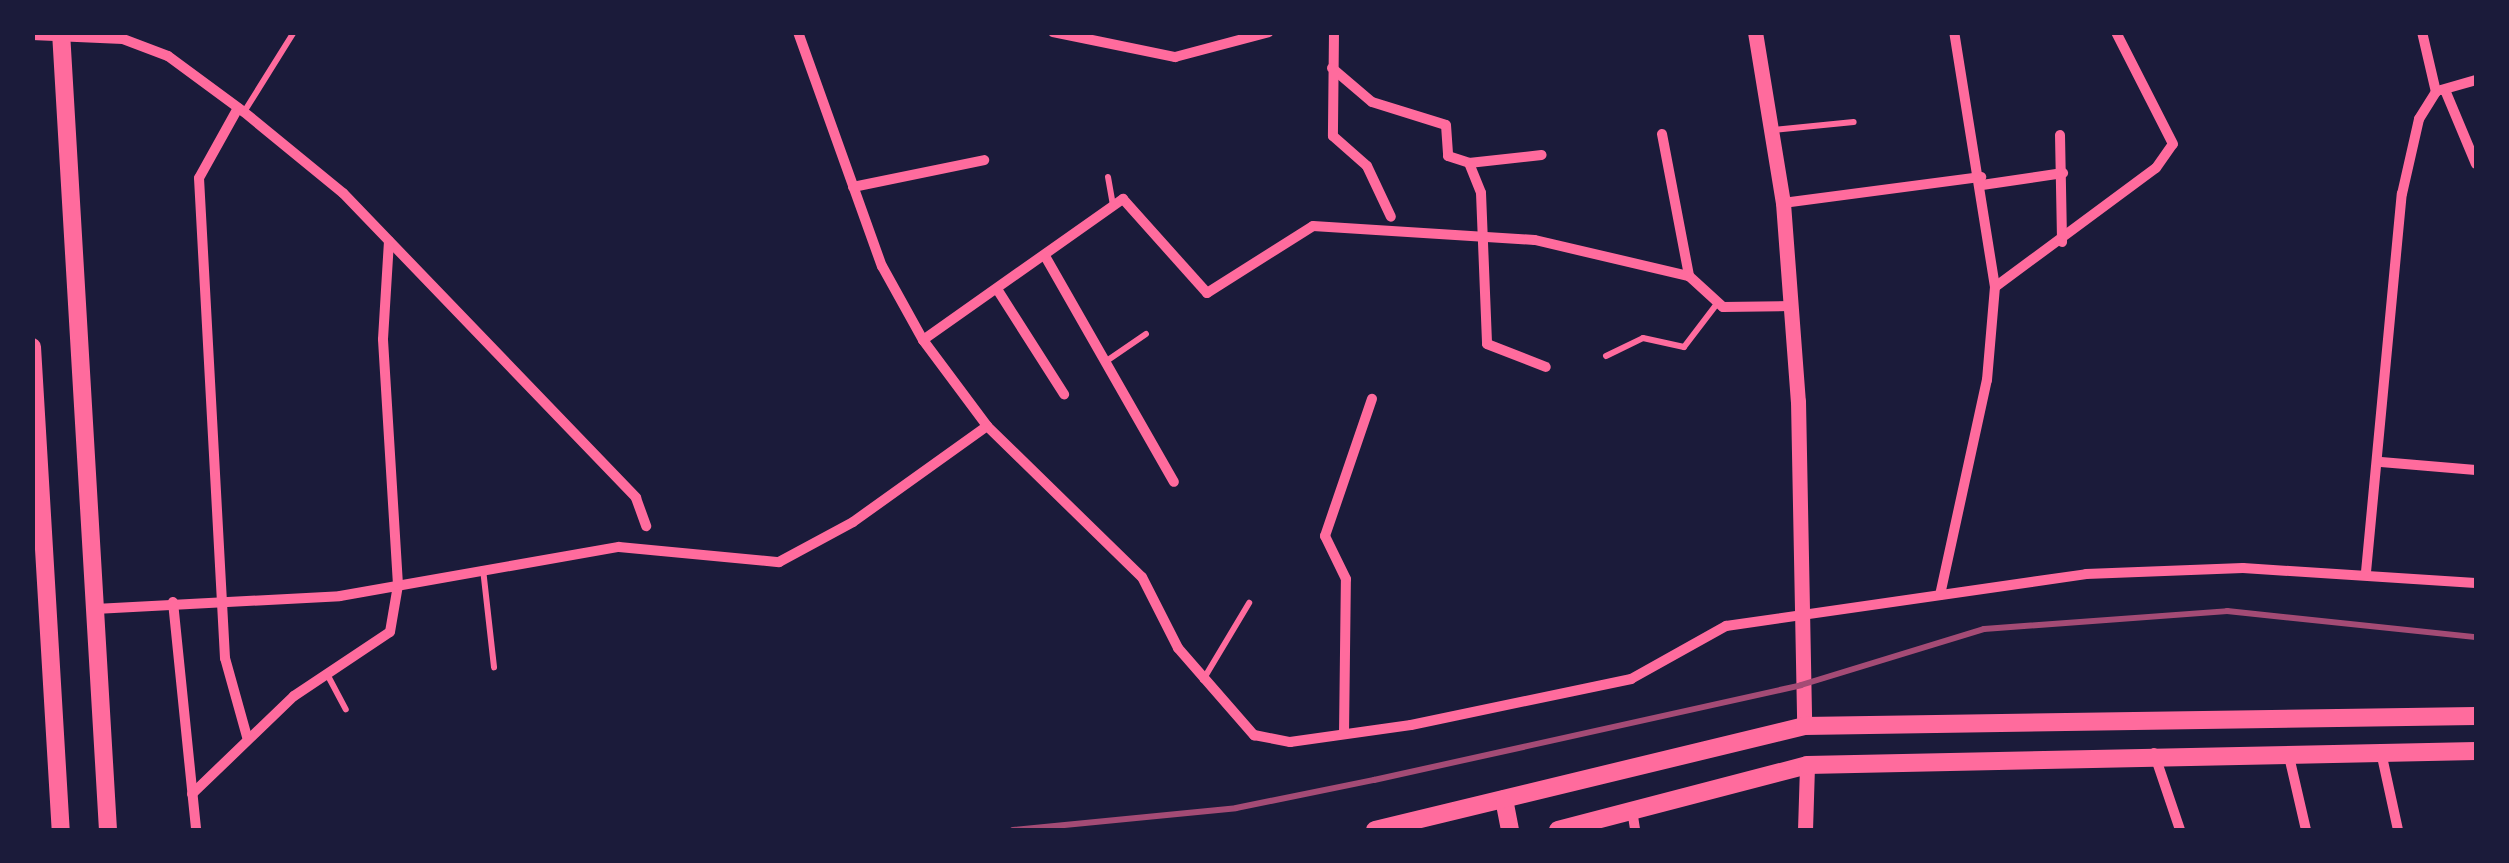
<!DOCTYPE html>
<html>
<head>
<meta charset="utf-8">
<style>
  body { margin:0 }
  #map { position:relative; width:2509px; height:863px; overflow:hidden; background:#1b1b3a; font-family:Helvetica,sans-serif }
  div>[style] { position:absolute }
  .service>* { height:6px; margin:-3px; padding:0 3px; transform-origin:3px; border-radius:3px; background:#ff6b9d }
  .minor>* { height:10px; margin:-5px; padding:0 5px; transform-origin:5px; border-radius:5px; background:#ff6b9d }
  .tertiary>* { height:15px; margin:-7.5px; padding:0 7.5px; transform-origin:7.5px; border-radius:7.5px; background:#ff6b9d }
  .secondary>* { height:18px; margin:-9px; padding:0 9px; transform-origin:9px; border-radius:9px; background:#ff6b9d }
  .primary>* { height:18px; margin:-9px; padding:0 9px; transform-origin:9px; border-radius:9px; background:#ff6b9d }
  .rail>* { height:6px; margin:-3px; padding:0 3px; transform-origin:3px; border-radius:3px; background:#a44b75 }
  span { translate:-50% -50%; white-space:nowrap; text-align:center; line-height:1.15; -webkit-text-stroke:10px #1b1b3a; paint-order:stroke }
  .frame { position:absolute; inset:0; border:35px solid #1b1b3a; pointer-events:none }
</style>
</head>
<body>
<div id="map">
  <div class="service">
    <i style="left:244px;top:112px;width:94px;rotate:-58deg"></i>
    <i style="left:1772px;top:130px;width:82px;rotate:-5.6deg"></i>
    <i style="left:1108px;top:177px;width:28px;rotate:80deg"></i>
    <i style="left:1606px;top:356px;width:41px;rotate:-25.9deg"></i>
    <i style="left:1643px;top:338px;width:42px;rotate:12.4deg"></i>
    <i style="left:1684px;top:347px;width:53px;rotate:-52.7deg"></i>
    <i style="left:1108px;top:360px;width:46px;rotate:-34.4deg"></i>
    <i style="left:483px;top:569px;width:99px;rotate:83.6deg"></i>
    <i style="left:327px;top:674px;width:40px;rotate:62deg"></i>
    <i style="left:1203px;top:680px;width:90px;rotate:-59.1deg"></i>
  </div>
  <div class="minor">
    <i style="left:798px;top:32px;width:249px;rotate:70.3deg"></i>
    <i style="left:882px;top:266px;width:85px;rotate:61deg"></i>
    <i style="left:923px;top:340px;width:107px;rotate:53.3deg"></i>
    <i style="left:987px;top:426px;width:216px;rotate:44.3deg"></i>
    <i style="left:1142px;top:577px;width:80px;rotate:63.1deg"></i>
    <i style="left:1178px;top:648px;width:116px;rotate:48.9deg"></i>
    <i style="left:1254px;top:735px;width:37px;rotate:11deg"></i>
    <i style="left:1290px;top:742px;width:122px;rotate:-8deg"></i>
    <i style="left:1411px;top:725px;width:225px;rotate:-11.8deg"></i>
    <i style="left:1631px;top:679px;width:109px;rotate:-29.2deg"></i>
    <i style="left:1726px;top:626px;width:364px;rotate:-8.2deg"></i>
    <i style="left:2086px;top:574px;width:157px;rotate:-2.2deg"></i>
    <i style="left:2243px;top:568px;width:233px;rotate:3.7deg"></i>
    <i style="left:1053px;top:32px;width:125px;rotate:11.6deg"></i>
    <i style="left:1175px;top:57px;width:97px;rotate:-14.9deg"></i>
    <i style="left:1334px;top:32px;width:104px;rotate:90.6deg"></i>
    <i style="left:1333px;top:136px;width:45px;rotate:41.4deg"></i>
    <i style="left:1367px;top:166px;width:56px;rotate:64.8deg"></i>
    <i style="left:32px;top:35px;width:91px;rotate:2.5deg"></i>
    <i style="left:123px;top:39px;width:48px;rotate:20.7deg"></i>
    <i style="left:168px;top:56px;width:94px;rotate:36.4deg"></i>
    <i style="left:244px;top:112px;width:128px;rotate:39.3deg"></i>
    <i style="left:343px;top:193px;width:423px;rotate:46.1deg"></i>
    <i style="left:636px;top:498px;width:30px;rotate:70deg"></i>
    <i style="left:1332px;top:68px;width:52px;rotate:40.4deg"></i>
    <i style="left:1372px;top:102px;width:77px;rotate:17.3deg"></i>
    <i style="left:1446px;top:125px;width:31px;rotate:86deg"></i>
    <i style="left:1448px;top:156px;width:22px;rotate:18deg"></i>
    <i style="left:1469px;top:163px;width:32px;rotate:68deg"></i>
    <i style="left:1481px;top:193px;width:151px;rotate:87.7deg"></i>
    <i style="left:1487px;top:344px;width:63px;rotate:21.3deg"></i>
    <i style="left:2441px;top:90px;width:36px;rotate:-16deg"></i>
    <i style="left:2445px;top:90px;width:80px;rotate:67.3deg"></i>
    <i style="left:238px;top:108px;width:80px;rotate:119.1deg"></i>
    <i style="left:199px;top:178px;width:481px;rotate:86.9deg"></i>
    <i style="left:225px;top:658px;width:82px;rotate:74.4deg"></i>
    <i style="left:1662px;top:134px;width:145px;rotate:79.2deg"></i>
    <i style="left:1689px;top:276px;width:46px;rotate:42.4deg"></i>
    <i style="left:1723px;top:307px;width:68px;rotate:-0.8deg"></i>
    <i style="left:2060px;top:135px;width:107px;rotate:88.9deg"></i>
    <i style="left:1469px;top:163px;width:73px;rotate:-6.3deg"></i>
    <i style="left:1982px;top:185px;width:82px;rotate:-8.4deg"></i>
    <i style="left:853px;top:187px;width:134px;rotate:-11.6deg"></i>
    <i style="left:1783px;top:203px;width:200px;rotate:-7.5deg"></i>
    <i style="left:1045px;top:256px;width:260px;rotate:60.3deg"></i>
    <i style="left:1995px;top:287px;width:200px;rotate:-36.5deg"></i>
    <i style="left:2156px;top:168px;width:29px;rotate:-55deg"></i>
    <i style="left:2173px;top:144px;width:126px;rotate:-117deg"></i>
    <i style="left:997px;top:289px;width:125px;rotate:57.5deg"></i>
    <i style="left:923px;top:340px;width:245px;rotate:-35.2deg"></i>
    <i style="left:1123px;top:199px;width:126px;rotate:48.2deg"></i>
    <i style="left:1207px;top:293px;width:125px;rotate:-32.3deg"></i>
    <i style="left:1313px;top:226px;width:222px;rotate:3.6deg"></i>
    <i style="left:1535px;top:240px;width:158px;rotate:13.2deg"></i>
    <i style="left:2381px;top:462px;width:95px;rotate:4.8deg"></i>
    <i style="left:2366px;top:572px;width:380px;rotate:-84.6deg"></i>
    <i style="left:2402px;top:194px;width:77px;rotate:-77.2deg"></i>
    <i style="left:2419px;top:119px;width:32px;rotate:-58deg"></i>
    <i style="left:2436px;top:92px;width:62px;rotate:-103.1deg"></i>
    <i style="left:1940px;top:595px;width:220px;rotate:-77.7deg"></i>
    <i style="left:1987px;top:380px;width:93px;rotate:-85.1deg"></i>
    <i style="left:1995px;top:287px;width:258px;rotate:-99.1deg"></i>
    <i style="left:173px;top:602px;width:229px;rotate:84.2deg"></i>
    <i style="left:95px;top:609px;width:245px;rotate:-3deg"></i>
    <i style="left:340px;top:596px;width:283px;rotate:-10deg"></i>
    <i style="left:619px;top:547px;width:161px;rotate:5.4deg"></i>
    <i style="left:779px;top:562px;width:84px;rotate:-28.4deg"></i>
    <i style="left:853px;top:522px;width:165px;rotate:-35.6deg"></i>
    <i style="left:1344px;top:734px;width:155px;rotate:-89.3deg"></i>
    <i style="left:1346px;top:579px;width:48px;rotate:-116deg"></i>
    <i style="left:1325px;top:536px;width:145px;rotate:-71.1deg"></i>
    <i style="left:2288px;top:752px;width:80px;rotate:77deg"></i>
    <i style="left:2381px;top:752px;width:80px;rotate:77.7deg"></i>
    <i style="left:2154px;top:753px;width:81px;rotate:71.3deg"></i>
    <i style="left:192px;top:794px;width:141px;rotate:-43.9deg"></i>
    <i style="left:294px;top:696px;width:115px;rotate:-33.7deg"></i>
    <i style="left:390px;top:632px;width:48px;rotate:-80.3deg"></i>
    <i style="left:398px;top:585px;width:246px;rotate:-93.5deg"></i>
    <i style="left:383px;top:339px;width:98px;rotate:-86.5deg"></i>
    <i style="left:1632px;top:810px;width:20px;rotate:81deg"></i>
  </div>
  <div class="tertiary">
    <i style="left:1755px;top:32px;width:173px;rotate:80.7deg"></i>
    <i style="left:1783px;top:203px;width:199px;rotate:85.7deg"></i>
    <i style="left:1798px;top:401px;width:325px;rotate:88.9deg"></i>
    <i style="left:1805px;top:830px;width:65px;rotate:-88.2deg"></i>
  </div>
  <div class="secondary">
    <i style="left:61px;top:32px;width:799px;rotate:86.63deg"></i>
    <i style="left:32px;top:347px;width:484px;rotate:86.6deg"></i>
  </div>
  <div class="primary">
    <i style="left:1504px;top:799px;width:32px;rotate:79deg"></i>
    <i style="left:1375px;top:830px;width:441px;rotate:-13.6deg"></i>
    <i style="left:1804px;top:726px;width:672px;rotate:-0.85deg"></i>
    <i style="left:1558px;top:830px;width:257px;rotate:-14.6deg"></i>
    <i style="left:1807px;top:765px;width:669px;rotate:-1.2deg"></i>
  </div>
  <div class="rail">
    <i style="left:1013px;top:830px;width:224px;rotate:-5.6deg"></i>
    <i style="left:1236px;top:808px;width:141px;rotate:-11.5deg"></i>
    <i style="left:1374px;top:780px;width:437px;rotate:-12.5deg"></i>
    <i style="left:1801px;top:685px;width:191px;rotate:-17deg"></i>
    <i style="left:1984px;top:629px;width:244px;rotate:-4.2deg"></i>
    <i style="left:2227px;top:611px;width:250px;rotate:6deg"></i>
  </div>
  <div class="frame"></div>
</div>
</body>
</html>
